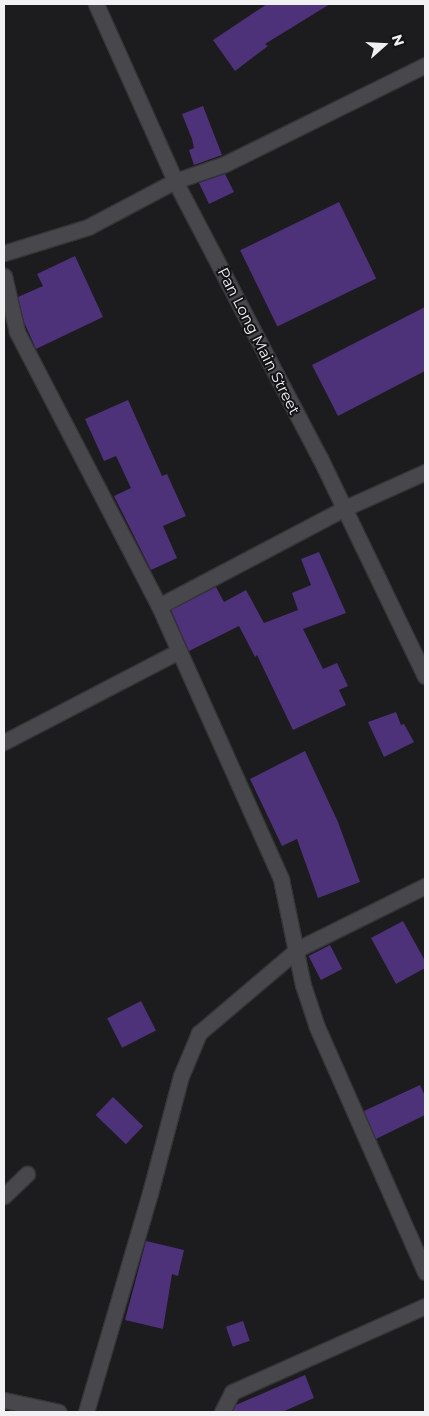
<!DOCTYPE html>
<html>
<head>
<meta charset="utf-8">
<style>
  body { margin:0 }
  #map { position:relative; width:429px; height:1416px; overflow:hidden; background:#1c1b1e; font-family:Montserrat,sans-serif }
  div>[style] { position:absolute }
  .building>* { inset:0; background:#4d3179; transform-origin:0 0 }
  .roads { filter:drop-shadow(1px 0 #353537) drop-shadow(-1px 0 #353537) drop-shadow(0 1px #353537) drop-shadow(0 -1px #353537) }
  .minor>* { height:15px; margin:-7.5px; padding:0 7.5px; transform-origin:7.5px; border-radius:7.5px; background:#48474b }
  span { translate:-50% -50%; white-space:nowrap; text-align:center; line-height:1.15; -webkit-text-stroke:4px #131215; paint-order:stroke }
  .street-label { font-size:15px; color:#f1f0f2 }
  .frame { position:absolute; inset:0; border:5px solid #f1f0f2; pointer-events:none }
  .north { position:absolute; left:359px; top:20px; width:50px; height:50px; -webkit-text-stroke:4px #131215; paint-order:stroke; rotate:71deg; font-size:14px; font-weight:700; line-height:20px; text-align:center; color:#f1f0f2 }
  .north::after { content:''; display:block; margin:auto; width:18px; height:22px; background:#f1f0f2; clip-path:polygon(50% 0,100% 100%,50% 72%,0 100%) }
</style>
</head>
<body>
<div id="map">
  <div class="building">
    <i style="clip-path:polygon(267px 4px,330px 4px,265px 44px,268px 46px,235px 71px,213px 40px)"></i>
    <i style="clip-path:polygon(203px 106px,222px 155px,194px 165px,189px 150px,194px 148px,192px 139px,182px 114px)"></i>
    <i style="clip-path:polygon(225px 174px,234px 192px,209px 204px,199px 183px)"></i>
    <i style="left:339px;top:202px;width:85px;height:110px;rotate:64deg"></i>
    <i style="clip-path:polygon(75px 256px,103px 317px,36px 349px,24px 322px,18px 297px,43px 286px,37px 274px)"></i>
    <i style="clip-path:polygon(425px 307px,425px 371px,338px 416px,312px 365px)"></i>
    <i style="clip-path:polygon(128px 400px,162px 476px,167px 474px,186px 516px,163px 526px,177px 558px,151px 570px,114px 496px,131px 488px,116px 456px,104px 461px,85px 419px)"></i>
    <i style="clip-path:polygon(319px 552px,346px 613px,303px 629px,323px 669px,337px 663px,348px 686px,339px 690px,346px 705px,293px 730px,257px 655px,255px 657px,239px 626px,189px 651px,171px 610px,216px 587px,224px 602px,246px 590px,264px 623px,298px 610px,292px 593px,311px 585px,301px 559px)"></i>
    <i style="clip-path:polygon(396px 712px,401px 725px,404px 724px,414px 742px,384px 757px,368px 722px)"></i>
    <i style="clip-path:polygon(305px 751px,338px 822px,360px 882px,318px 898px,297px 839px,282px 846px,250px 779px)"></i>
    <i style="clip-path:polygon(403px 921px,425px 961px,425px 968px,396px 984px,371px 938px)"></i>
    <i style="left:330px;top:945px;width:27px;height:24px;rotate:63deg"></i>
    <i style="left:141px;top:1001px;width:33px;height:38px;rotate:63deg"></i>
    <i style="clip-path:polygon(420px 1085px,425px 1096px,425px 1115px,376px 1139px,364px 1111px)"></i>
    <i style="left:113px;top:1097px;width:42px;height:25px;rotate:44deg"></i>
    <i style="clip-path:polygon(146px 1241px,184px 1250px,178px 1276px,172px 1274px,163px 1329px,125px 1320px)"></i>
    <i style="left:243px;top:1321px;width:21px;height:18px;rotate:71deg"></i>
    <i style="clip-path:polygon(305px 1375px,314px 1398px,282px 1412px,232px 1412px,236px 1405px)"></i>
  </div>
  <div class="roads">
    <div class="minor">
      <i style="left:96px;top:4px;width:194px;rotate:65.9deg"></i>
      <i style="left:175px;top:181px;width:313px;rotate:62.4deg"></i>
      <i style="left:320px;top:458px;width:242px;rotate:64.3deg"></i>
      <i style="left:4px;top:253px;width:88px;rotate:-17.2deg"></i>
      <i style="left:88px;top:227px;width:98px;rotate:-27.9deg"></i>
      <i style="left:175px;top:181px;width:53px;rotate:-18.8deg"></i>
      <i style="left:225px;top:164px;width:223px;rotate:-26.3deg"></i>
      <i style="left:4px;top:276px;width:57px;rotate:76.9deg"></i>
      <i style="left:17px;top:332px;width:309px;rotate:62.6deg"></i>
      <i style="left:159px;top:606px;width:299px;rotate:65.9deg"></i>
      <i style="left:281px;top:879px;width:108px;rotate:78.3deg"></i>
      <i style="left:303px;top:985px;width:44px;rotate:71.6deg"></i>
      <i style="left:317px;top:1027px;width:268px;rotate:66.2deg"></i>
      <i style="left:159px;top:606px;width:210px;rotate:-27.8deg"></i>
      <i style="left:345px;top:508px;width:88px;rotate:-24.2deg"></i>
      <i style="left:4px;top:742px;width:197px;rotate:-27.5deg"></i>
      <i style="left:4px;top:1196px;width:32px;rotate:-44deg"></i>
      <i style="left:4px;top:1400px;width:56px;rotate:12.3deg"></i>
      <i style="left:86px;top:1412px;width:228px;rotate:-73.7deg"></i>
      <i style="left:150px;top:1193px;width:121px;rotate:-75.2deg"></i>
      <i style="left:181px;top:1076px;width:47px;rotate:-67.3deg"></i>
      <i style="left:199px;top:1033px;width:130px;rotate:-40.3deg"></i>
      <i style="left:298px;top:949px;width:142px;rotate:-26.4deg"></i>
      <i style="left:222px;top:1412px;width:22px;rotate:-63deg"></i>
      <i style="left:232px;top:1392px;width:211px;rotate:-24deg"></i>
    </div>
  </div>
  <div class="street-label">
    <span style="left:259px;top:341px;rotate:63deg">Pan Long Main Street</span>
  </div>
  <div class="frame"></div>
  <div class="north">N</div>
</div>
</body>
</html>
